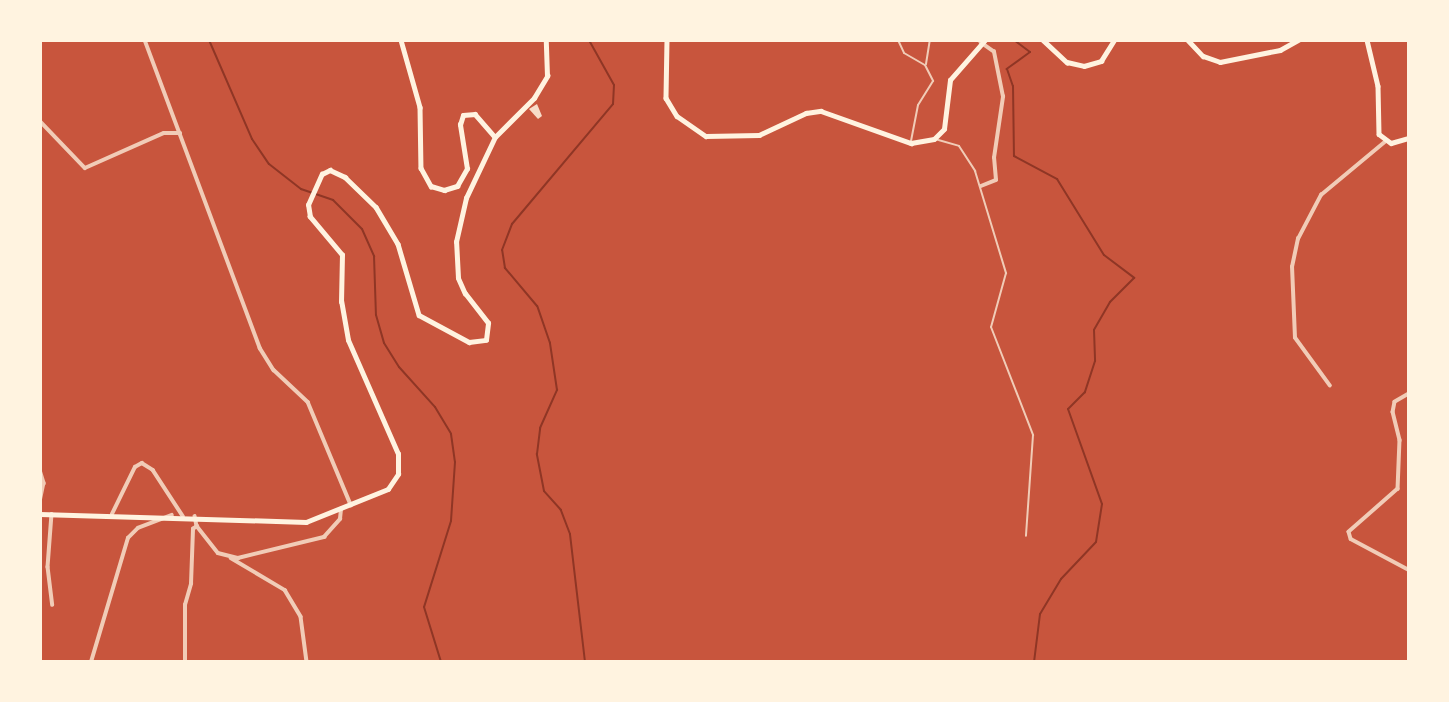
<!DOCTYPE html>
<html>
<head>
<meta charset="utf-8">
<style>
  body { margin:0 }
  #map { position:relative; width:1449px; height:702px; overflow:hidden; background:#c8553d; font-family:"Playfair Display",serif }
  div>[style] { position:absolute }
  .stream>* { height:2px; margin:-1px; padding:0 1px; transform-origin:1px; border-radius:1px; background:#8f3625 }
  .building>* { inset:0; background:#f7dbc8 }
  .service>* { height:2px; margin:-1px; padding:0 1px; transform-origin:1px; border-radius:1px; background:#f1ccb7 }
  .minor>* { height:3.5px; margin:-1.75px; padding:0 1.75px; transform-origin:1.75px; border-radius:1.75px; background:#f1ccb7 }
  .secondary>* { height:4.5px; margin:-2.25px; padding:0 2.25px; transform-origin:2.25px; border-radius:2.25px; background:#fff3e0 }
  span { translate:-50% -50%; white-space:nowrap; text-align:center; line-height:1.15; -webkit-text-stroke:7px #fff3e0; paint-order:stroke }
  .frame { position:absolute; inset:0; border:42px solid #fff3e0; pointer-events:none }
</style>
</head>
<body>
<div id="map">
  <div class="stream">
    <i style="left:209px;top:40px;width:108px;rotate:66.5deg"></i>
    <i style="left:252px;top:139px;width:30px;rotate:56deg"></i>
    <i style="left:269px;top:164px;width:41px;rotate:38deg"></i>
    <i style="left:301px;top:189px;width:34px;rotate:19deg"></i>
    <i style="left:333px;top:200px;width:41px;rotate:45deg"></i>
    <i style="left:362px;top:229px;width:30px;rotate:66deg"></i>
    <i style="left:374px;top:256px;width:59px;rotate:88.1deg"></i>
    <i style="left:376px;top:315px;width:29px;rotate:74deg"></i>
    <i style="left:384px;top:343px;width:28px;rotate:58deg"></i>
    <i style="left:399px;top:367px;width:54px;rotate:48deg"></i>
    <i style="left:435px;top:407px;width:31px;rotate:59deg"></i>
    <i style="left:451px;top:434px;width:28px;rotate:82deg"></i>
    <i style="left:455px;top:462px;width:59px;rotate:93.9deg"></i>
    <i style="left:451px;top:521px;width:90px;rotate:107.4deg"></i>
    <i style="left:424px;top:607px;width:58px;rotate:72.8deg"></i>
    <i style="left:1014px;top:40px;width:20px;rotate:37deg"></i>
    <i style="left:1030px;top:52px;width:29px;rotate:144deg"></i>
    <i style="left:1007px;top:69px;width:18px;rotate:71deg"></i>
    <i style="left:1013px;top:86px;width:70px;rotate:89.2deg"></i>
    <i style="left:1014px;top:156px;width:49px;rotate:28.1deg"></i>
    <i style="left:1057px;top:179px;width:89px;rotate:58.3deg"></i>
    <i style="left:1104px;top:255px;width:38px;rotate:37deg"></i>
    <i style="left:1134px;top:278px;width:34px;rotate:135deg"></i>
    <i style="left:1110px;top:302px;width:32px;rotate:120deg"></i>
    <i style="left:1094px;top:330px;width:31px;rotate:88deg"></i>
    <i style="left:1095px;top:361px;width:33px;rotate:108deg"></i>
    <i style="left:1085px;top:392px;width:24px;rotate:135deg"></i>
    <i style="left:1068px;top:409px;width:101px;rotate:70.3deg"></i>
    <i style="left:1102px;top:504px;width:38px;rotate:99deg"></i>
    <i style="left:1096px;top:542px;width:51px;rotate:133.4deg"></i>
    <i style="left:1061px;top:579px;width:41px;rotate:121deg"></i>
    <i style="left:1040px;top:614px;width:48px;rotate:97.1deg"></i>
    <i style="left:585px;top:662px;width:129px;rotate:-96.7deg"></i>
    <i style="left:570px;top:534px;width:26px;rotate:-111deg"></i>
    <i style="left:561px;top:510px;width:25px;rotate:-132deg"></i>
    <i style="left:544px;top:491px;width:38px;rotate:-101deg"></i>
    <i style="left:537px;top:454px;width:26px;rotate:-83deg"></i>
    <i style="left:540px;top:428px;width:42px;rotate:-65.9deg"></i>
    <i style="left:557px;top:390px;width:48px;rotate:-98.5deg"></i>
    <i style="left:550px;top:343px;width:39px;rotate:-109deg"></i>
    <i style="left:537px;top:306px;width:50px;rotate:-130.1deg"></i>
    <i style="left:505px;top:268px;width:18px;rotate:-99deg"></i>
    <i style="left:502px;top:250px;width:28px;rotate:-69deg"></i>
    <i style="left:512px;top:224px;width:157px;rotate:-49.9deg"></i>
    <i style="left:613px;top:104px;width:19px;rotate:-87deg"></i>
    <i style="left:614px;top:85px;width:51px;rotate:-119.1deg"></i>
  </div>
  <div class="building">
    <i style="clip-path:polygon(537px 104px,542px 116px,538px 119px,529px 109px)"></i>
  </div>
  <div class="service">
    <i style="left:898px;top:40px;width:14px;rotate:65deg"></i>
    <i style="left:904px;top:53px;width:24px;rotate:30deg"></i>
    <i style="left:925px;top:65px;width:18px;rotate:63deg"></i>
    <i style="left:933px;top:81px;width:28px;rotate:122deg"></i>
    <i style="left:918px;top:105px;width:38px;rotate:101deg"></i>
    <i style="left:926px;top:64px;width:24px;rotate:-81deg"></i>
    <i style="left:935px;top:139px;width:25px;rotate:16deg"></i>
    <i style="left:959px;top:146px;width:30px;rotate:57deg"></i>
    <i style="left:975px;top:171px;width:107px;rotate:73.1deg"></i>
    <i style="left:1006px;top:273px;width:56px;rotate:105.5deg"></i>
    <i style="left:991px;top:327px;width:116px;rotate:68.7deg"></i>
    <i style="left:1033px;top:435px;width:101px;rotate:94deg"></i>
  </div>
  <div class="minor">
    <i style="left:145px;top:40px;width:329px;rotate:69.5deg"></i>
    <i style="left:260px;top:348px;width:26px;rotate:58deg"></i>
    <i style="left:274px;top:370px;width:47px;rotate:43.3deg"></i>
    <i style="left:308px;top:402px;width:112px;rotate:67.3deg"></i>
    <i style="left:40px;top:121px;width:65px;rotate:46.2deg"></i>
    <i style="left:85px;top:168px;width:86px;rotate:-23.9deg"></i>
    <i style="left:164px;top:133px;width:16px"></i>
    <i style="left:981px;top:186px;width:16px;rotate:-22deg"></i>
    <i style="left:996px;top:180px;width:22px;rotate:-95deg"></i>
    <i style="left:994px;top:158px;width:62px;rotate:-81.6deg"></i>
    <i style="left:1003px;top:97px;width:46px;rotate:-101.3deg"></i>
    <i style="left:994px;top:52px;width:16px;rotate:-145deg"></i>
    <i style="left:1330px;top:386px;width:59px;rotate:-126.1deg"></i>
    <i style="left:1295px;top:338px;width:71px;rotate:-92.4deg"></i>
    <i style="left:1292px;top:267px;width:29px;rotate:-78deg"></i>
    <i style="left:1298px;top:239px;width:50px;rotate:-62.4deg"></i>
    <i style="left:1321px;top:195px;width:85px;rotate:-39.7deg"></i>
    <i style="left:1409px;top:394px;width:16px;rotate:150deg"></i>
    <i style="left:1395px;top:402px;width:10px;rotate:101deg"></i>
    <i style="left:1393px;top:412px;width:29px;rotate:76deg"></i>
    <i style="left:1400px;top:440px;width:49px;rotate:92.3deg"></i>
    <i style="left:1398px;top:489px;width:65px;rotate:138.7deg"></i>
    <i style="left:1349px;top:532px;width:7px;rotate:74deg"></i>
    <i style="left:1351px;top:539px;width:66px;rotate:28.1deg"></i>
    <i style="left:40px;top:470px;width:14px;rotate:73deg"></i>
    <i style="left:44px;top:483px;width:19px;rotate:102deg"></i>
    <i style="left:52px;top:514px;width:53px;rotate:94.3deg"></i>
    <i style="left:48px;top:567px;width:38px;rotate:83deg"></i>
    <i style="left:112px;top:514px;width:52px;rotate:-63.9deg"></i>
    <i style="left:135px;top:467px;width:8px;rotate:-30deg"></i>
    <i style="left:142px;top:463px;width:13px;rotate:32deg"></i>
    <i style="left:153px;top:470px;width:55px;rotate:56.9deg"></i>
    <i style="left:195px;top:516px;width:10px;rotate:79deg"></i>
    <i style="left:197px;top:526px;width:34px;rotate:52deg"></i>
    <i style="left:218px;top:553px;width:21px;rotate:14deg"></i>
    <i style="left:238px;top:558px;width:89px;rotate:-13.7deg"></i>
    <i style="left:324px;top:537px;width:24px;rotate:-48deg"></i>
    <i style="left:340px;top:519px;width:10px;rotate:-84deg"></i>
    <i style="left:231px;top:558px;width:63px;rotate:30.7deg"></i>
    <i style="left:285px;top:590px;width:31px;rotate:59deg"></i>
    <i style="left:301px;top:617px;width:45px;rotate:82.4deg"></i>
    <i style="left:91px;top:662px;width:129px;rotate:-73.4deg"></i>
    <i style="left:128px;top:538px;width:14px;rotate:-45deg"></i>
    <i style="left:138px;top:528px;width:36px;rotate:-21deg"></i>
    <i style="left:185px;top:662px;width:57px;rotate:-90deg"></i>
    <i style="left:185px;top:605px;width:22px;rotate:-74deg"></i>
    <i style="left:191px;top:584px;width:55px;rotate:-87.9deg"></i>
    <i style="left:193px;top:529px;width:5px;rotate:-37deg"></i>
  </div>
  <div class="secondary">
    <i style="left:401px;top:40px;width:70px;rotate:74.2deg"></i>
    <i style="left:420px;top:107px;width:61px;rotate:89.1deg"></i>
    <i style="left:421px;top:168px;width:21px;rotate:61deg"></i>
    <i style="left:431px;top:186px;width:14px;rotate:17deg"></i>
    <i style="left:444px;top:190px;width:14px;rotate:-17deg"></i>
    <i style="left:457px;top:186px;width:20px;rotate:-60deg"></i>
    <i style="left:467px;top:169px;width:45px;rotate:-99deg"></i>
    <i style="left:460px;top:125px;width:10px;rotate:-73deg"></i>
    <i style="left:463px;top:115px;width:12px;rotate:-5deg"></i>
    <i style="left:475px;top:114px;width:30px;rotate:49deg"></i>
    <i style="left:667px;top:40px;width:58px;rotate:91deg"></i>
    <i style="left:666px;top:98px;width:21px;rotate:59deg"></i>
    <i style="left:677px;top:116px;width:35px;rotate:35deg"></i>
    <i style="left:706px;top:136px;width:53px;rotate:-1.1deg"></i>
    <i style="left:759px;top:135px;width:52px;rotate:-25.1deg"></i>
    <i style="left:806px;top:113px;width:15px;rotate:-8deg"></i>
    <i style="left:821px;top:111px;width:96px;rotate:19.6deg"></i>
    <i style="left:911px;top:143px;width:23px;rotate:-10deg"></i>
    <i style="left:934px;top:139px;width:14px;rotate:-45deg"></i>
    <i style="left:944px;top:129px;width:49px;rotate:-83deg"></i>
    <i style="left:950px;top:80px;width:53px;rotate:-48.8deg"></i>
    <i style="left:1043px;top:40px;width:33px;rotate:43deg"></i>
    <i style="left:1067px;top:62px;width:17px;rotate:13deg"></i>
    <i style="left:1084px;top:66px;width:18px;rotate:-16deg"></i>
    <i style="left:1101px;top:61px;width:25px;rotate:-58deg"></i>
    <i style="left:1188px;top:40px;width:22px;rotate:47deg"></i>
    <i style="left:1203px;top:56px;width:18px;rotate:19deg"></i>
    <i style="left:1220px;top:62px;width:61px;rotate:-11.3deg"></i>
    <i style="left:1280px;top:50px;width:21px;rotate:-29deg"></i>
    <i style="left:1367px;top:40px;width:47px;rotate:76.6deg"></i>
    <i style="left:1378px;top:86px;width:48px;rotate:88.8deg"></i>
    <i style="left:1379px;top:134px;width:15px;rotate:37deg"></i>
    <i style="left:1391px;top:143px;width:19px;rotate:-16deg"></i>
    <i style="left:40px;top:514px;width:266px;rotate:1.7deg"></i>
    <i style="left:306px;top:522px;width:88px;rotate:-21.9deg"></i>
    <i style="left:388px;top:489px;width:18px;rotate:-56deg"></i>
    <i style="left:398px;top:474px;width:20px;rotate:-90deg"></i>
    <i style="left:398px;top:454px;width:124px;rotate:-113.7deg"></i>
    <i style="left:348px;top:340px;width:39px;rotate:-100deg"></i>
    <i style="left:341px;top:302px;width:47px;rotate:-88.8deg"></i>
    <i style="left:342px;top:255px;width:50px;rotate:-130.1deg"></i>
    <i style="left:310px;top:217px;width:12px;rotate:-99deg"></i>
    <i style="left:308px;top:205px;width:34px;rotate:-66deg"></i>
    <i style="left:322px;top:174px;width:9px;rotate:-27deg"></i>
    <i style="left:330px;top:170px;width:17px;rotate:25deg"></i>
    <i style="left:345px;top:177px;width:43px;rotate:44.1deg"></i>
    <i style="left:376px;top:207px;width:43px;rotate:59.3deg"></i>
    <i style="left:398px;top:244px;width:74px;rotate:73.5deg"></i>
    <i style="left:419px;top:315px;width:57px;rotate:28.4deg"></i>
    <i style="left:469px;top:342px;width:17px;rotate:-7deg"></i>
    <i style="left:486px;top:340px;width:17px;rotate:-83deg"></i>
    <i style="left:488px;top:323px;width:37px;rotate:-128deg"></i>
    <i style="left:465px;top:294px;width:17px;rotate:-114deg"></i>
    <i style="left:458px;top:278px;width:36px;rotate:-93deg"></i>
    <i style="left:456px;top:242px;width:45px;rotate:-77.2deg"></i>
    <i style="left:466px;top:198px;width:68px;rotate:-64.6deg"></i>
    <i style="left:495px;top:137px;width:55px;rotate:-45deg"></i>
    <i style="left:534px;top:98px;width:26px;rotate:-59deg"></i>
    <i style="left:547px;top:76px;width:36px;rotate:-92deg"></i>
  </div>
  <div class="frame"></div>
</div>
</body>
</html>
